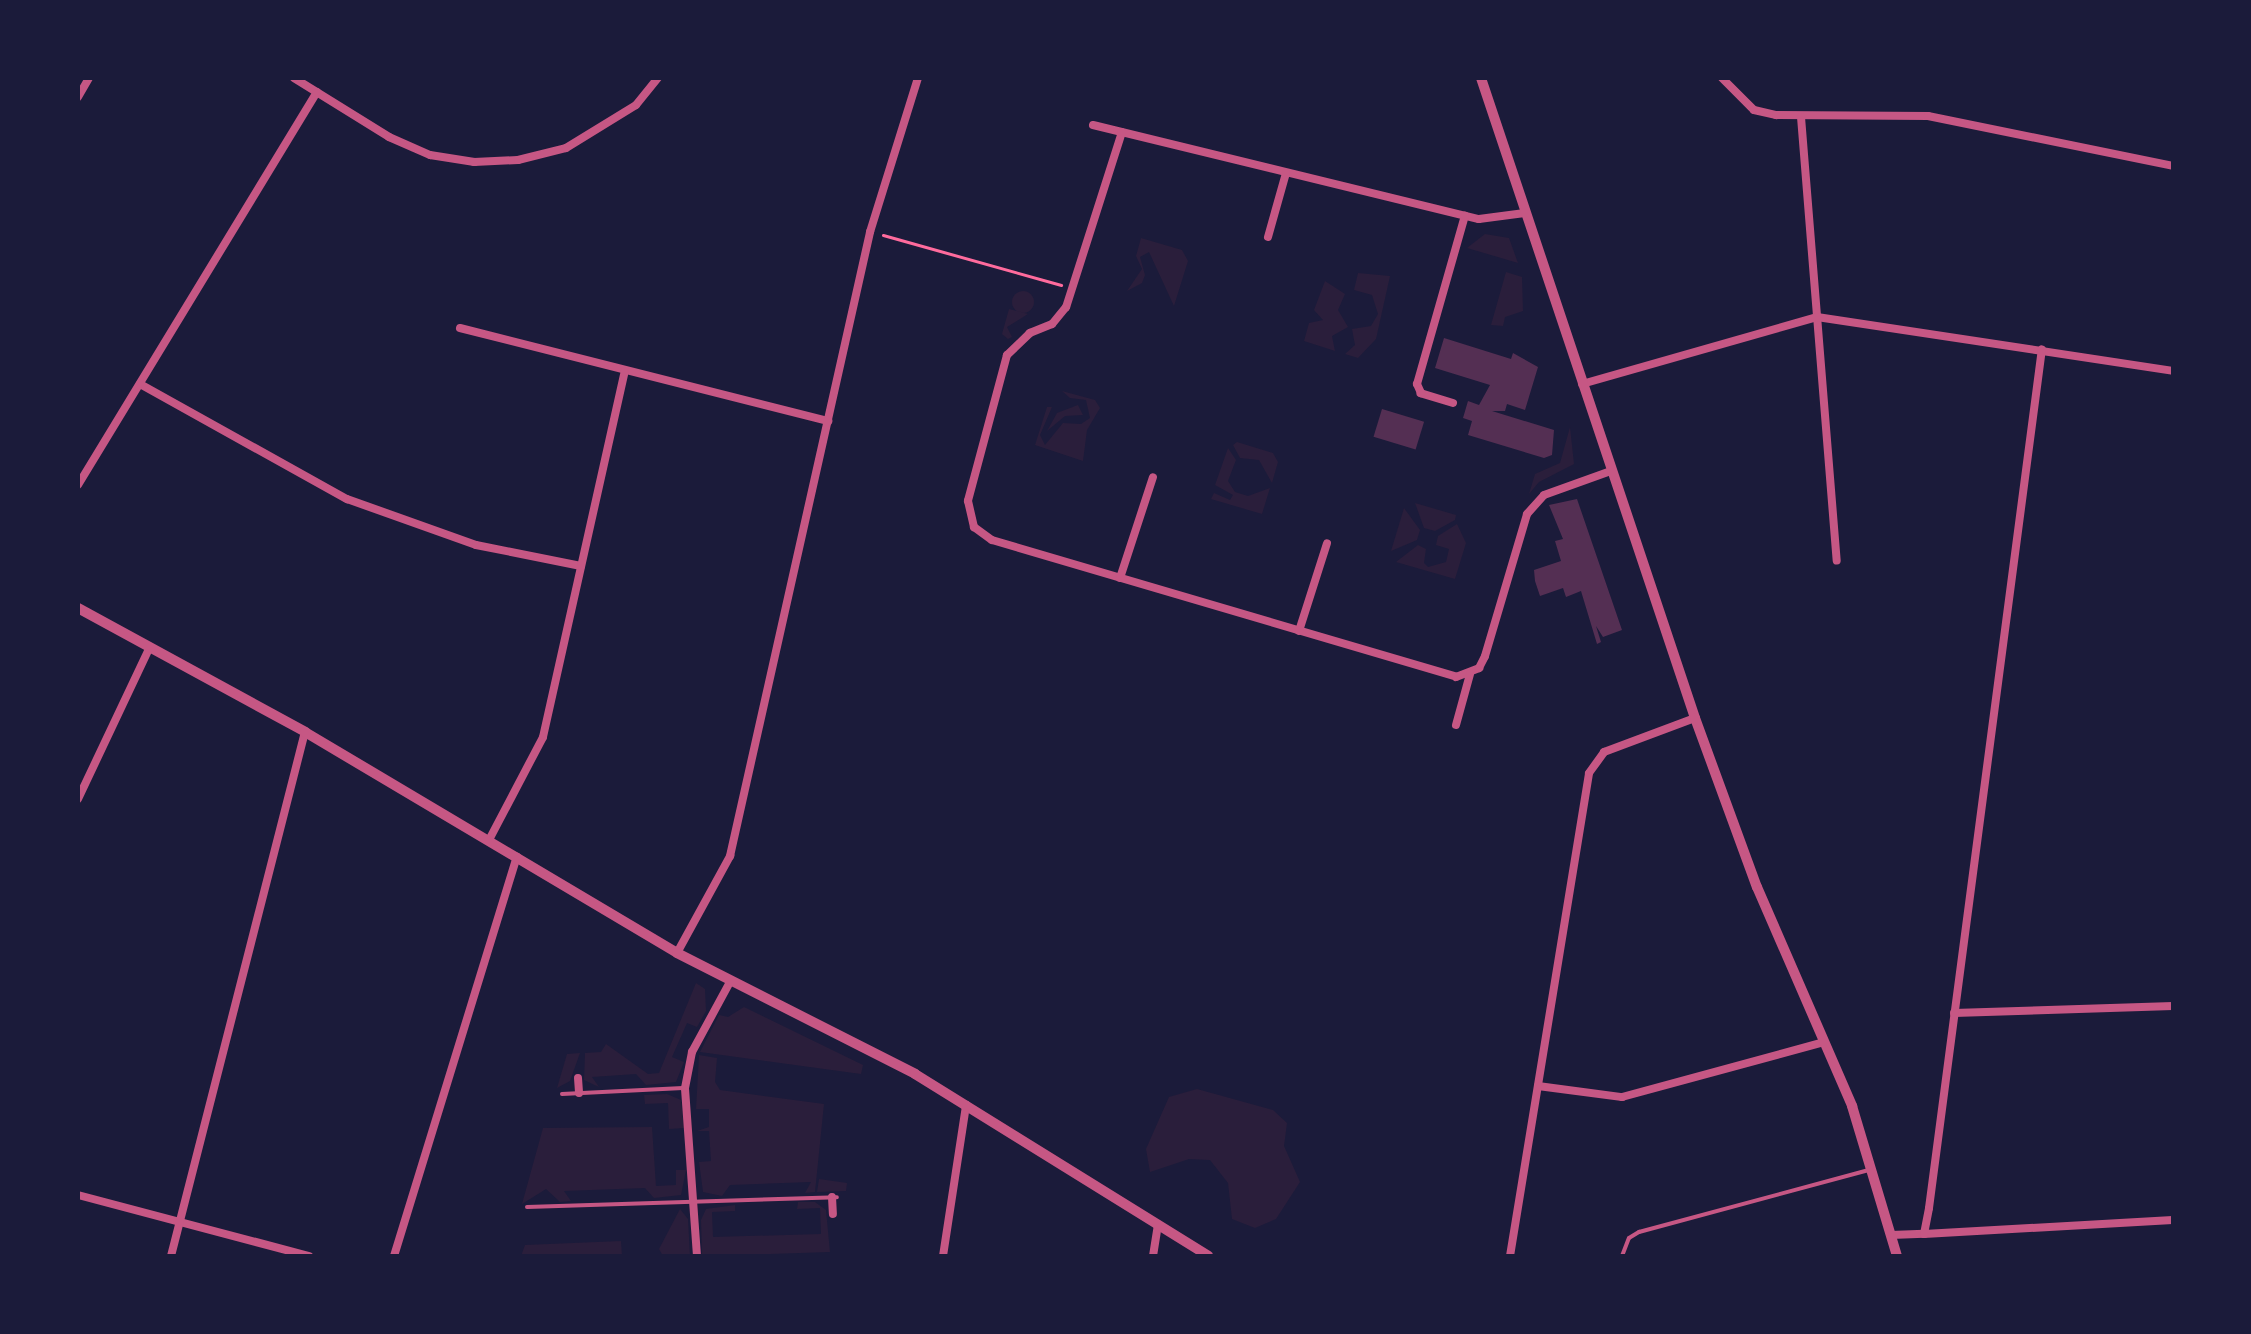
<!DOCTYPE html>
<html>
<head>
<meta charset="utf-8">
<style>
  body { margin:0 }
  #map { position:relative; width:2251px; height:1334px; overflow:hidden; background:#1b1b3a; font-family:"IBM Plex Sans",sans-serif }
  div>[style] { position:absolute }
  .green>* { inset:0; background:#2a1e3b }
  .round { border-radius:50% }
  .building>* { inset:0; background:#542f53; transform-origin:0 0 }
  .path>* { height:3px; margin:-1.5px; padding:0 1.5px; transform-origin:1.5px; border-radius:1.5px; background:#ff6b9d }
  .service>* { height:4px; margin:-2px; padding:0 2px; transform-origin:2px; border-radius:2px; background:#c65784 }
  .minor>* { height:8px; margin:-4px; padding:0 4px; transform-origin:4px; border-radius:4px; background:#c65784 }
  .tertiary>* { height:10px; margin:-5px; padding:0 5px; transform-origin:5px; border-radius:5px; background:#c65784 }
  span { translate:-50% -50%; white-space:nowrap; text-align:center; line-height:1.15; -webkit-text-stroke:8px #1b1b3a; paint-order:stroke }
  .frame { position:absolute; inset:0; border:80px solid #1b1b3a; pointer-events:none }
</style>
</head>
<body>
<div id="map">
  <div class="green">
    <i style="clip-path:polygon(1485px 234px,1509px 238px,1518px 263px,1467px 248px)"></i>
    <i style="clip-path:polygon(1141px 238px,1182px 250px,1188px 261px,1174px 306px,1149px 252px,1140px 257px,1145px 275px,1142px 283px,1127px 291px,1142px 269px,1136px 256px)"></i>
    <i style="clip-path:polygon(1506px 272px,1522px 277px,1523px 311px,1505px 317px,1503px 326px,1491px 325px)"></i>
    <i style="clip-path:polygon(1358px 273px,1390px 276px,1376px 339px,1358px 358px,1345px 354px,1355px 345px,1352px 329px,1371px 326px,1378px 314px,1372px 295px,1354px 290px)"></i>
    <i style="clip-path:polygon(1325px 281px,1345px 294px,1338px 310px,1348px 327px,1332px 336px,1335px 351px,1304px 341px,1309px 323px,1323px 320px,1314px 310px)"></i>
    <i class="round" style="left:1012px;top:291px;width:22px;height:22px"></i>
    <i style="clip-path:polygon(1009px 309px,1028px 314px,1007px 327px,1012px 337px,1008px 339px,1002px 334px)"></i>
    <i style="clip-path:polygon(1062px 391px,1095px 400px,1100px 408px,1087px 430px,1083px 461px,1035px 445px,1047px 407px,1052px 407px,1040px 435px,1045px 445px,1063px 423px,1081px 424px,1090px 418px,1086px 400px,1070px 398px)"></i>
    <i style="clip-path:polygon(1078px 405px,1083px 415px,1065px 416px,1047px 431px,1057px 413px)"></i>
    <i style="clip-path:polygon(1570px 427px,1574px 464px,1539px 482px,1529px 494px,1535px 474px,1560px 463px)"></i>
    <i style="clip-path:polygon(1237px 442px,1273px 453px,1278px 462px,1272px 483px,1259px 460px,1240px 458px,1233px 445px)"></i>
    <i style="clip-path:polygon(1228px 448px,1236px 460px,1228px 481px,1235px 492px,1248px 496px,1270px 488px,1262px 514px,1211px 499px,1214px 493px,1230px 500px,1233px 495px,1215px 485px)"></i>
    <i style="clip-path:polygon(1415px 503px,1456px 515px,1455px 520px,1435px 531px,1424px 528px)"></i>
    <i style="clip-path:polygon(1404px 508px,1420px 530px,1417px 540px,1391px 551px)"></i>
    <i style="clip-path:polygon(1457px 524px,1466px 543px,1455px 579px,1396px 562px,1418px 545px,1426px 549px,1424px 563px,1428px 567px,1446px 562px,1449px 549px,1436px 545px,1438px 536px)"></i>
    <i style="clip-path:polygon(696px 983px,705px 989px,706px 1011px,697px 1027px,687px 1023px,672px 1057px,684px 1062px,676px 1082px,646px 1085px,636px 1074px,592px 1077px,599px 1087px,584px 1080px,585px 1053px,601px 1052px,606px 1044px,648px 1074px,659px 1073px)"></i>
    <i style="clip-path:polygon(744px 1007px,863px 1065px,861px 1074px,700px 1052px,719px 1015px,728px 1017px)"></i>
    <i style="clip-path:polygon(580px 1053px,570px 1081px,557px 1088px,567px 1054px)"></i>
    <i style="clip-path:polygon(699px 1055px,717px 1058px,715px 1082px,720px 1090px,824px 1104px,815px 1192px,805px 1193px,811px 1182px,730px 1185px,722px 1196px,703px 1192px,699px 1162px,711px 1161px,709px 1131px,697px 1131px,709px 1127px,709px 1109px,696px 1109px)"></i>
    <i style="clip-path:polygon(1197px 1089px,1273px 1110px,1287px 1123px,1284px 1146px,1300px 1182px,1276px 1219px,1255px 1228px,1232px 1219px,1228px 1183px,1210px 1160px,1189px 1159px,1150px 1172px,1146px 1149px,1169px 1097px)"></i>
    <i style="clip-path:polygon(667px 1094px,681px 1100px,684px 1128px,669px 1129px,668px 1103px,645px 1104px,644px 1095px)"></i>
    <i style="clip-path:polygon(652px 1127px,656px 1186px,676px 1185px,676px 1170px,686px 1170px,681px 1195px,654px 1198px,645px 1188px,564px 1191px,571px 1201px,560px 1202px,546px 1189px,522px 1204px,543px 1128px)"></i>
    <i style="clip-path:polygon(819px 1179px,847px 1183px,846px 1191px,817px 1192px)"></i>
    <i style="clip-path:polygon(798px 1202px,815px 1202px,826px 1210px,830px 1252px,702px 1256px,701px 1220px,706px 1209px,735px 1205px,735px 1211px,712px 1212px,713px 1237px,821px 1234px,820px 1208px,797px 1209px)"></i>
    <i style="clip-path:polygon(680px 1209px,688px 1219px,690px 1256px,663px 1256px,659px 1249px)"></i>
    <i style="clip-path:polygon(621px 1241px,622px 1256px,521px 1256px,525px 1245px)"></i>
  </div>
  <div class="building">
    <i style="clip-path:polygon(1444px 338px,1511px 359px,1513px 353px,1538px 367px,1525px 410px,1507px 404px,1505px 411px,1492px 411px,1554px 430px,1552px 455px,1544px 458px,1468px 435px,1472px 421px,1463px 418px,1468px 401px,1479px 405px,1490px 385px,1435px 368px)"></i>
    <i style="left:1382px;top:409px;width:44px;height:29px;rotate:17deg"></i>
    <i style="clip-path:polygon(1577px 499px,1622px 630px,1603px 637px,1596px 626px,1601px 642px,1597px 644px,1581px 591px,1566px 597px,1563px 588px,1540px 596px,1535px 581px,1534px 570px,1561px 561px,1555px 541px,1563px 539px,1549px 505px)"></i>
  </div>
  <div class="path">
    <i style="left:883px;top:235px;width:185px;rotate:15.7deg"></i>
  </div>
  <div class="service">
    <i style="left:562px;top:1094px;width:121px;rotate:-2.8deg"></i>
    <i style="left:527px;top:1207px;width:310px;rotate:-1.8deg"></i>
    <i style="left:1622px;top:1256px;width:19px;rotate:-69deg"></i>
    <i style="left:1629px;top:1238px;width:12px;rotate:-31deg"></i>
    <i style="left:1639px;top:1232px;width:238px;rotate:-15.1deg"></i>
  </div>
  <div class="minor">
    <i style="left:294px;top:78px;width:112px;rotate:31.8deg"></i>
    <i style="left:389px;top:137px;width:45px;rotate:23.7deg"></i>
    <i style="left:430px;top:155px;width:45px;rotate:9deg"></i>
    <i style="left:474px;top:162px;width:44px;rotate:-2.6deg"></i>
    <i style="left:518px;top:160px;width:49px;rotate:-14deg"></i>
    <i style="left:566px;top:148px;width:82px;rotate:-31.6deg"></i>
    <i style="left:636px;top:105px;width:35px;rotate:-51deg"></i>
    <i style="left:1722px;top:78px;width:45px;rotate:45deg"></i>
    <i style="left:1754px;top:110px;width:23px;rotate:13deg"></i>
    <i style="left:1776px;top:115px;width:152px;rotate:0.4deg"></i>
    <i style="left:1928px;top:116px;width:250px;rotate:11.5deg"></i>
    <i style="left:78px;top:97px;width:22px;rotate:-60deg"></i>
    <i style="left:1801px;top:117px;width:445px;rotate:85.4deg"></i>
    <i style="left:1093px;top:125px;width:397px;rotate:13.7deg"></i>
    <i style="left:1479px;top:219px;width:46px;rotate:-7.4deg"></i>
    <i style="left:1122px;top:132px;width:184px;rotate:107.7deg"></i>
    <i style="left:1066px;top:307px;width:22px;rotate:129deg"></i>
    <i style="left:1052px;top:324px;width:24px;rotate:158deg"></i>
    <i style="left:1030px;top:333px;width:32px;rotate:136deg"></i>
    <i style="left:1007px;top:355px;width:151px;rotate:105deg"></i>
    <i style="left:968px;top:501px;width:27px;rotate:77deg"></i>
    <i style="left:974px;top:527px;width:22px;rotate:36deg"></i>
    <i style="left:992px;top:540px;width:484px;rotate:16.4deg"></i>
    <i style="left:1456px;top:677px;width:25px;rotate:-21deg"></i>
    <i style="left:1479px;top:668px;width:13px;rotate:-63deg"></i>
    <i style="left:1485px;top:656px;width:148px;rotate:-73.5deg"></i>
    <i style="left:1527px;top:514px;width:25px;rotate:-48deg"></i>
    <i style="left:1544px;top:495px;width:71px;rotate:-19.7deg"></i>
    <i style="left:1268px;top:237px;width:66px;rotate:-74.3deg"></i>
    <i style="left:460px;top:328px;width:380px;rotate:14.2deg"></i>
    <i style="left:140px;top:384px;width:237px;rotate:29.1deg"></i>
    <i style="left:347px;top:499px;width:137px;rotate:19.6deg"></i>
    <i style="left:476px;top:545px;width:107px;rotate:11.3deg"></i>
    <i style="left:1582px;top:384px;width:244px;rotate:-15.9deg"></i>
    <i style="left:1817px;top:317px;width:360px;rotate:8.6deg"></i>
    <i style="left:1453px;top:403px;width:34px;rotate:-163deg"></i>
    <i style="left:1421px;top:393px;width:10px;rotate:-114deg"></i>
    <i style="left:1417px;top:384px;width:175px;rotate:-74.1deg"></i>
    <i style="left:78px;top:485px;width:460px;rotate:-58.7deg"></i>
    <i style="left:1120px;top:578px;width:106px;rotate:-71.9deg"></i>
    <i style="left:1299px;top:631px;width:92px;rotate:-72.3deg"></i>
    <i style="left:1456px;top:725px;width:53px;rotate:-74.6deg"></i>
    <i style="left:78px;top:799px;width:168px;rotate:-64.7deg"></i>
    <i style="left:489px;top:840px;width:116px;rotate:-62.3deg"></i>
    <i style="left:543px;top:737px;width:375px;rotate:-77.4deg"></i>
    <i style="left:677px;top:953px;width:111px;rotate:-61.3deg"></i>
    <i style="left:730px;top:856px;width:640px;rotate:-77.35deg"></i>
    <i style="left:870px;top:232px;width:161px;rotate:-72.7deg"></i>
    <i style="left:1954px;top:1013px;width:219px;rotate:-1.8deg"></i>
    <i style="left:578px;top:1078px;width:15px;rotate:86deg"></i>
    <i style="left:1538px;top:1086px;width:85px;rotate:7.5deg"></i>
    <i style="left:1622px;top:1097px;width:209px;rotate:-15.2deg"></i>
    <i style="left:78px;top:1195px;width:239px;rotate:14.8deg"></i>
    <i style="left:832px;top:1197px;width:17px;rotate:87deg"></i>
    <i style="left:1924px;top:1234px;width:249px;rotate:-3.2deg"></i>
    <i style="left:1891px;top:1235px;width:33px;rotate:-2deg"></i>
    <i style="left:1924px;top:1234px;width:26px;rotate:-79deg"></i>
    <i style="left:1929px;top:1208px;width:866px;rotate:-82.51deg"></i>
    <i style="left:171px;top:1256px;width:541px;rotate:-75.66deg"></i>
    <i style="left:394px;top:1256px;width:418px;rotate:-72.9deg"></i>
    <i style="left:697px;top:1256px;width:168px;rotate:-94.1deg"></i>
    <i style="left:685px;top:1088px;width:37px;rotate:-79deg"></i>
    <i style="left:692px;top:1052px;width:80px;rotate:-61.5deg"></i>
    <i style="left:943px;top:1256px;width:153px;rotate:-81.3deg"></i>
    <i style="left:1153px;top:1256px;width:31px;rotate:-81deg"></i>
    <i style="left:1510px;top:1256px;width:489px;rotate:-80.7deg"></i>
    <i style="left:1589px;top:773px;width:26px;rotate:-54deg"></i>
    <i style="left:1604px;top:752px;width:97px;rotate:-20.5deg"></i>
  </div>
  <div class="tertiary">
    <i style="left:1481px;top:78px;width:675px;rotate:71.51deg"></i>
    <i style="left:1695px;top:718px;width:180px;rotate:69.9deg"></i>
    <i style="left:1757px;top:887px;width:239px;rotate:66.5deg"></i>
    <i style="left:1852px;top:1106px;width:157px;rotate:73.3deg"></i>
    <i style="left:78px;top:608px;width:259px;rotate:28.6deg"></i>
    <i style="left:305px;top:732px;width:433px;rotate:30.7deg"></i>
    <i style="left:677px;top:953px;width:267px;rotate:26.9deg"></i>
    <i style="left:915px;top:1074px;width:345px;rotate:31.8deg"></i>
  </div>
  <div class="frame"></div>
</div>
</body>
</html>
